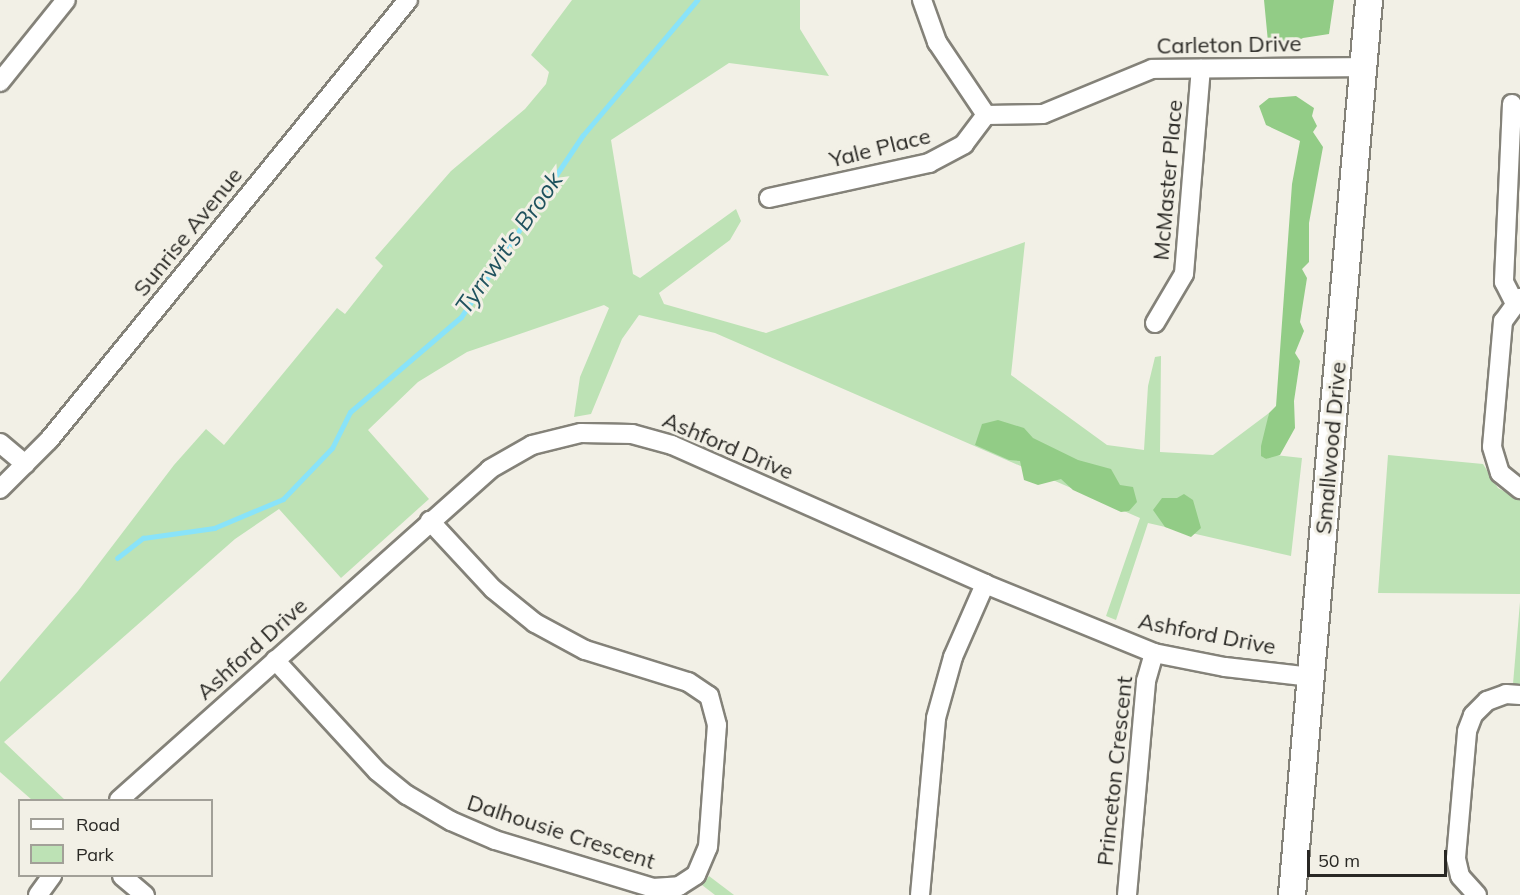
<!DOCTYPE html>
<html>
<head>
<meta charset="utf-8">
<style>
  body { margin:0 }
  #map { position:relative; width:1520px; height:895px; overflow:hidden; background:#f2f0e6; font-family:Mulish,sans-serif }
  div>[style] { position:absolute }
  .green>* { inset:0; background:#bde2b5 }
  .forest>* { inset:0; background:#92cc86 }
  .stream>* { height:5px; margin:-2.5px; padding:0 2.5px; transform-origin:2.5px; border-radius:2.5px; background:#89e3f9 }
  .roads { filter:drop-shadow(2px 0 #848279) drop-shadow(-2px 0 #848279) drop-shadow(0 2px #848279) drop-shadow(0 -2px #848279) }
  .street>* { height:18px; margin:-9px; padding:0 9px; transform-origin:9px; border-radius:9px; background:#fff }
  .secondary>* { height:26px; margin:-13px; padding:0 13px; transform-origin:13px; border-radius:13px; background:#fff }
  span { translate:-50% -50%; white-space:nowrap; text-align:center; line-height:1.15; -webkit-text-stroke:6px #f2f0e6; paint-order:stroke }
  .street-label { font-size:22px; color:#292824 }
  .water-label { font-size:24px; color:#1f525e; font-style:italic }
  .legend { position:absolute; left:18px; top:799px; width:195px; height:78px; box-sizing:border-box; background:#f2f0e6; border:2px solid #a2a098; margin:0; padding:8px 10px; list-style:none; font-size:18px; color:#292824 }
  .legend li { display:flex; align-items:center; gap:12px; height:30px }
  .legend b { width:30px; border:2px solid #a2a098 }
  .scale { position:absolute; left:1307px; top:850px; width:140px; height:27px; box-sizing:border-box; border:3px solid #292824; border-top:0; padding-left:8px; font-size:18px; line-height:21px; white-space:nowrap; color:#292824; -webkit-text-stroke:4px #f2f0e6; paint-order:stroke }
</style>
</head>
<body>
<div id="map">
  <div class="green">
    <i style="clip-path:polygon(572px 0,800px 0,800px 29px,829px 76px,729px 63px,611px 140px,633px 274px,640px 278px,736px 209px,741px 221px,730px 240px,659px 293px,664px 304px,766px 333px,1025px 242px,1011px 375px,1107px 445px,1144px 450px,1148px 386px,1155px 357px,1161px 356px,1160px 452px,1213px 455px,1269px 413px,1262px 456px,1266px 459px,1275px 455px,1302px 458px,1291px 556px,1148px 523px,1116px 620px,1106px 616px,1140px 518px,715px 333px,639px 315px,622px 339px,591px 414px,574px 417px,580px 377px,609px 308px,604px 305px,467px 352px,418px 382px,368px 430px,429px 499px,341px 578px,279px 509px,235px 539px,4px 742px,65px 800px,32px 800px,0 772px,0 682px,78px 591px,174px 465px,206px 429px,224px 445px,337px 308px,345px 314px,383px 266px,375px 258px,451px 171px,525px 109px,546px 84px,549px 72px,531px 55px)"></i>
    <i style="clip-path:polygon(1388px 455px,1483px 464px,1498px 488px,1520px 500px,1520px 594px,1378px 593px)"></i>
    <i style="clip-path:polygon(1520px 602px,1520px 684px,1513px 684px)"></i>
    <i style="clip-path:polygon(709px 876px,734px 895px,715px 895px,702px 885px)"></i>
  </div>
  <div class="forest">
    <i style="clip-path:polygon(1264px 0,1334px 0,1329px 34px,1303px 38px,1288px 46px,1268px 42px)"></i>
    <i style="clip-path:polygon(1296px 96px,1314px 108px,1312px 116px,1317px 126px,1313px 132px,1323px 147px,1309px 223px,1309px 262px,1302px 269px,1307px 278px,1300px 322px,1304px 331px,1295px 353px,1300px 361px,1294px 401px,1295px 428px,1280px 455px,1266px 459px,1261px 456px,1261px 446px,1269px 413px,1276px 406px,1292px 184px,1300px 141px,1266px 125px,1259px 106px,1269px 98px)"></i>
    <i style="clip-path:polygon(998px 420px,1024px 428px,1033px 438px,1078px 460px,1111px 469px,1120px 485px,1133px 487px,1137px 502px,1129px 511px,1121px 512px,1073px 490px,1061px 479px,1038px 485px,1024px 480px,1020px 461px,1009px 460px,975px 445px,982px 424px)"></i>
    <i style="clip-path:polygon(1184px 494px,1193px 500px,1201px 528px,1191px 537px,1165px 527px,1153px 510px,1162px 498px,1177px 498px)"></i>
  </div>
  <div class="stream">
    <i style="left:117px;top:558px;width:33px;rotate:-38deg"></i>
    <i style="left:143px;top:538px;width:72px;rotate:-8deg"></i>
    <i style="left:214px;top:528px;width:75px;rotate:-22.8deg"></i>
    <i style="left:283px;top:499px;width:71px;rotate:-46.1deg"></i>
    <i style="left:332px;top:448px;width:40px;rotate:-63.4deg"></i>
    <i style="left:350px;top:412px;width:146px;rotate:-40.6deg"></i>
    <i style="left:461px;top:317px;width:219px;rotate:-56.2deg"></i>
    <i style="left:583px;top:135px;width:177px;rotate:-49.8deg"></i>
  </div>
  <div class="roads">
    <div class="street">
      <i style="left:922px;top:0;width:45px;rotate:70.3deg"></i>
      <i style="left:937px;top:42px;width:88px;rotate:56.1deg"></i>
      <i style="left:986px;top:115px;width:57px;rotate:-1deg"></i>
      <i style="left:1043px;top:114px;width:118px;rotate:-22.4deg"></i>
      <i style="left:1152px;top:69px;width:211px;rotate:-0.5deg"></i>
      <i style="left:0;top:82px;width:105px;rotate:-51.2deg"></i>
      <i style="left:1512px;top:104px;width:178px;rotate:92.6deg"></i>
      <i style="left:1504px;top:282px;width:22px;rotate:63deg"></i>
      <i style="left:769px;top:198px;width:164px;rotate:-12.3deg"></i>
      <i style="left:929px;top:163px;width:40px;rotate:-28deg"></i>
      <i style="left:964px;top:144px;width:36px;rotate:-53deg"></i>
      <i style="left:1520px;top:298px;width:29px;rotate:126deg"></i>
      <i style="left:1503px;top:321px;width:126px;rotate:95deg"></i>
      <i style="left:1492px;top:447px;width:27px;rotate:73deg"></i>
      <i style="left:1500px;top:473px;width:26px;rotate:39deg"></i>
      <i style="left:1155px;top:323px;width:57px;rotate:-59.4deg"></i>
      <i style="left:1184px;top:274px;width:206px;rotate:-85.3deg"></i>
      <i style="left:0;top:443px;width:33px;rotate:40deg"></i>
      <i style="left:0;top:489px;width:69px;rotate:-45deg"></i>
      <i style="left:49px;top:440px;width:568px;rotate:-50.79deg"></i>
      <i style="left:275px;top:660px;width:151px;rotate:47.4deg"></i>
      <i style="left:377px;top:771px;width:38px;rotate:39deg"></i>
      <i style="left:407px;top:795px;width:51px;rotate:30.6deg"></i>
      <i style="left:451px;top:821px;width:48px;rotate:23.4deg"></i>
      <i style="left:495px;top:840px;width:165px;rotate:16.9deg"></i>
      <i style="left:653px;top:888px;width:26px;rotate:-4deg"></i>
      <i style="left:679px;top:886px;width:20px;rotate:-33deg"></i>
      <i style="left:696px;top:875px;width:30px;rotate:-67deg"></i>
      <i style="left:708px;top:847px;width:122px;rotate:-85.8deg"></i>
      <i style="left:717px;top:725px;width:30px;rotate:-105deg"></i>
      <i style="left:709px;top:696px;width:25px;rotate:-146deg"></i>
      <i style="left:688px;top:682px;width:108px;rotate:-162.7deg"></i>
      <i style="left:585px;top:650px;width:57px;rotate:-151.6deg"></i>
      <i style="left:535px;top:623px;width:54px;rotate:-141deg"></i>
      <i style="left:493px;top:589px;width:93px;rotate:-132.8deg"></i>
      <i style="left:119px;top:800px;width:497px;rotate:-41.7deg"></i>
      <i style="left:490px;top:469px;width:48px;rotate:-29.7deg"></i>
      <i style="left:532px;top:445px;width:50px;rotate:-13.8deg"></i>
      <i style="left:581px;top:433px;width:51px;rotate:1.1deg"></i>
      <i style="left:632px;top:434px;width:41px;rotate:15.4deg"></i>
      <i style="left:672px;top:445px;width:342px;rotate:23.9deg"></i>
      <i style="left:985px;top:584px;width:183px;rotate:22.2deg"></i>
      <i style="left:1154px;top:653px;width:72px;rotate:11.2deg"></i>
      <i style="left:1225px;top:667px;width:87px;rotate:6.6deg"></i>
      <i style="left:122px;top:876px;width:30px;rotate:40deg"></i>
      <i style="left:38px;top:895px;width:24px;rotate:-54deg"></i>
      <i style="left:920px;top:895px;width:178px;rotate:-84.8deg"></i>
      <i style="left:936px;top:718px;width:63px;rotate:-74.4deg"></i>
      <i style="left:953px;top:657px;width:80px;rotate:-66.3deg"></i>
      <i style="left:1127px;top:895px;width:215px;rotate:-84.9deg"></i>
      <i style="left:1146px;top:681px;width:29px;rotate:-74deg"></i>
      <i style="left:1477px;top:895px;width:25px;rotate:-132deg"></i>
      <i style="left:1460px;top:876px;width:18px;rotate:-103deg"></i>
      <i style="left:1456px;top:858px;width:127px;rotate:-85deg"></i>
      <i style="left:1467px;top:731px;width:17px;rotate:-69deg"></i>
      <i style="left:1473px;top:715px;width:20px;rotate:-45deg"></i>
      <i style="left:1487px;top:701px;width:20px;rotate:-20deg"></i>
      <i style="left:1506px;top:694px;width:14px;rotate:4deg"></i>
    </div>
    <div class="secondary">
      <i style="left:1292px;top:895px;width:898px;rotate:-85.08deg"></i>
    </div>
  </div>
  <div class="street-label">
    <span style="left:1229px;top:45px;rotate:-1deg">Carleton Drive</span>
    <span style="left:880px;top:148px;rotate:-14deg">Yale Place</span>
    <span style="left:1168px;top:180px;rotate:-85deg">McMaster Place</span>
    <span style="left:188px;top:232px;rotate:-51deg">Sunrise Avenue</span>
    <span style="left:728px;top:446px;rotate:23deg">Ashford Drive</span>
    <span style="left:1331px;top:448px;rotate:-85deg">Smallwood Drive</span>
    <span style="left:1207px;top:634px;rotate:11deg">Ashford Drive</span>
    <span style="left:252px;top:649px;rotate:-42deg">Ashford Drive</span>
    <span style="left:1115px;top:771px;rotate:-84deg">Princeton Crescent</span>
    <span style="left:561px;top:832px;rotate:18deg">Dalhousie Crescent</span>
  </div>
  <div class="water-label">
    <span style="left:509px;top:243px;rotate:-55deg">Tyrrwit's Brook</span>
  </div>
  <ul class="legend">
  <li><b style="height:8px;background:#fff"></b>Road</li>
  <li><b style="height:16px;background:#bde2b5"></b>Park</li>
  </ul>
  <div class="scale">50 m</div>
</div>
</body>
</html>
